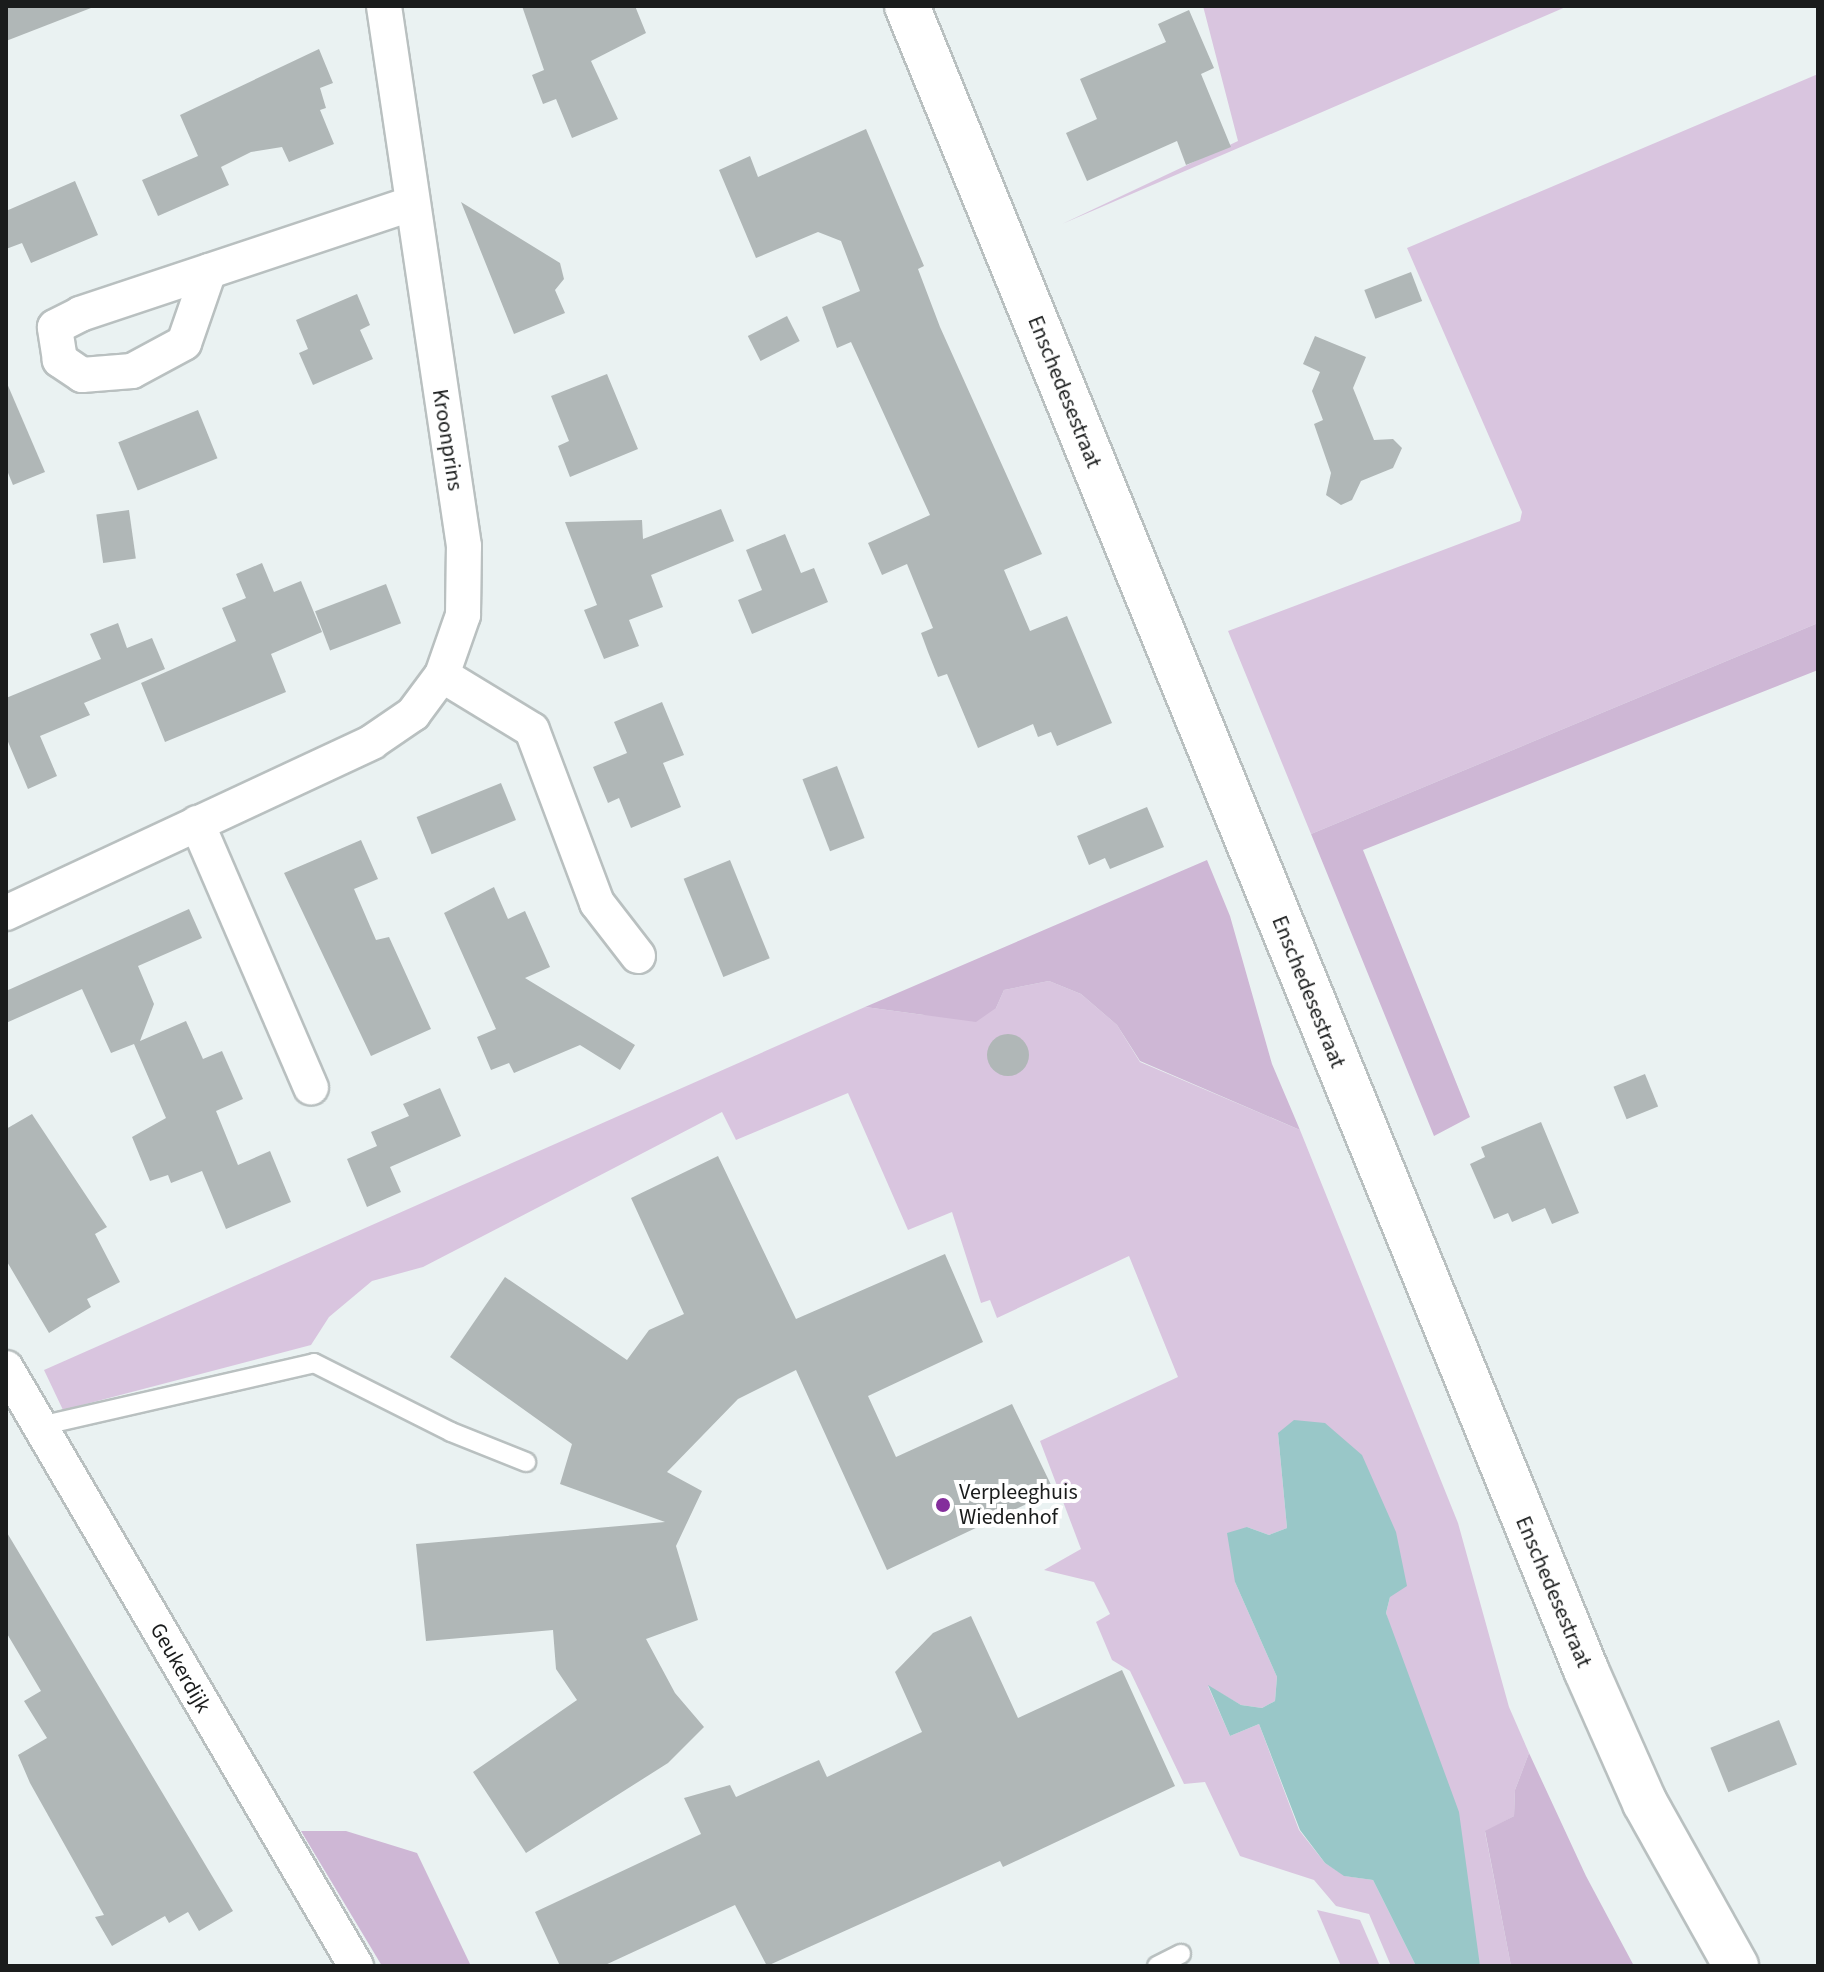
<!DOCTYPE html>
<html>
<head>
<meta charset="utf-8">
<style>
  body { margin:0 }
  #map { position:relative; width:1824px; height:1972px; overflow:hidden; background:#eaf2f2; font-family:"Source Sans 3",sans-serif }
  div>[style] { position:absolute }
  .green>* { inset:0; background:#d9c5df }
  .forest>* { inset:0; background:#ceb7d5 }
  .water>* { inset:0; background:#99c7c8 }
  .building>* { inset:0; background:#b0b7b7; transform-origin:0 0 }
  .round { border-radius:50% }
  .roads { filter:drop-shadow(2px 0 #b9c0c0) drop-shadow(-2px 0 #b9c0c0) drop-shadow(0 2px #b9c0c0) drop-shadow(0 -2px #b9c0c0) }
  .service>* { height:18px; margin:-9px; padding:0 9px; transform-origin:9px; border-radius:9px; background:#fff }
  .minor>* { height:34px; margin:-17px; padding:0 17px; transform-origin:17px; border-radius:17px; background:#fff }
  .secondary>* { height:44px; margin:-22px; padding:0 22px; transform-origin:22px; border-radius:22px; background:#fff }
  .dots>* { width:22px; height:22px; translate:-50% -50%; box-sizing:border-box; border:4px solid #fff; border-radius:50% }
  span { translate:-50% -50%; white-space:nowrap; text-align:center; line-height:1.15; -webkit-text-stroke:8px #fff; paint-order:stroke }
  .street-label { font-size:22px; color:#1a1c1c }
  .poi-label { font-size:22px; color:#1a1c1c }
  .left { translate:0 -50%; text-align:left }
  .frame { position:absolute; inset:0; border:8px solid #1a1c1c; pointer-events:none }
</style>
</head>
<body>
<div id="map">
  <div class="green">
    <i style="clip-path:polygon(1203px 6px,1568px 6px,1062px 224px,1238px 141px)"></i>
    <i style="clip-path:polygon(1818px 74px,1818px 623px,1311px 834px,1228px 631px,1520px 521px,1522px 512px,1407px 248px)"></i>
    <i style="clip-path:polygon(1049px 981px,1081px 994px,1117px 1025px,1140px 1062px,1300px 1130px,1458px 1523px,1509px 1707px,1529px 1753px,1515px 1790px,1514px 1816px,1485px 1832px,1511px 1966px,1480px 1966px,1386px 1613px,1390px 1597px,1278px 1433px,1287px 1528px,1269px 1535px,1247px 1527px,1235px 1582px,1277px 1677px,1275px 1701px,1262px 1708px,1241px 1705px,1208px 1686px,1230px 1736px,1259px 1724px,1299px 1830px,1325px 1863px,1345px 1876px,1373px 1880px,1416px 1966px,1391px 1966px,1369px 1914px,1336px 1906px,1314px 1880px,1240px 1856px,1205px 1782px,1184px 1784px,1130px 1671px,1112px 1660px,1096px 1622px,1110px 1614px,1094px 1582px,1044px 1570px,1081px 1549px,1040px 1441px,1178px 1377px,1129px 1256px,997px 1318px,990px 1300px,981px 1303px,952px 1212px,908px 1230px,848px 1093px,736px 1140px,722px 1112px,423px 1267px,372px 1281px,329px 1317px,311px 1345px,63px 1410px,44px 1370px,865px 1007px,924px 1015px,996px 1008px,1004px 990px)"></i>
    <i style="clip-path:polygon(1317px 1910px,1360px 1920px,1380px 1966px,1341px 1966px)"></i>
  </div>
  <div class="forest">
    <i style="clip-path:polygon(1818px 623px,1818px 670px,1363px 850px,1470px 1117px,1434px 1136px,1311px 834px)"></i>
    <i style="clip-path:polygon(1207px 860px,1230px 916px,1272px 1064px,1300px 1130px,1140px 1061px,1117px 1025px,1081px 994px,1049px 981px,1004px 990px,996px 1008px,976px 1022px,865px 1007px)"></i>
    <i style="clip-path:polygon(1529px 1753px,1586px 1876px,1634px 1966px,1511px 1966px,1485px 1831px,1514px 1816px,1515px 1790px)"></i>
    <i style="clip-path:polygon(301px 1831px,346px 1831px,417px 1853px,471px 1966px,382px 1966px)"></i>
  </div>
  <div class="water">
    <i style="clip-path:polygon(1294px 1420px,1325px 1423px,1362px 1455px,1396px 1532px,1407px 1586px,1390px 1597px,1386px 1613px,1459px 1812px,1480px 1966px,1416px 1966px,1373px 1880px,1344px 1876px,1325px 1863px,1300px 1830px,1259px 1724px,1230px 1736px,1208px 1685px,1241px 1705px,1262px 1708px,1275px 1701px,1277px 1677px,1235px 1582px,1227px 1533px,1247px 1527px,1269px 1535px,1287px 1528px,1278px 1433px)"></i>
  </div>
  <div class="building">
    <i style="clip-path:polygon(6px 6px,91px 6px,91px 8px,6px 41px)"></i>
    <i style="clip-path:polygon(522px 6px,635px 6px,646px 33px,591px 61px,618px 119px,572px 138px,556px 99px,543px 104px,532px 75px,544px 70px)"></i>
    <i style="clip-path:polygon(1189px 10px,1214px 68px,1201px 74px,1231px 147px,1186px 165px,1177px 141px,1087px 181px,1066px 133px,1097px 119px,1080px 79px,1166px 42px,1158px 24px)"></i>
    <i style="clip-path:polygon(319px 49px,333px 83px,320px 88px,326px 108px,320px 110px,334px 144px,289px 162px,282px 147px,251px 152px,221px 167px,229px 185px,158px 216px,142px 180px,198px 156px,180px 115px)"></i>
    <i style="clip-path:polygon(866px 129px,924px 266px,918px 269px,940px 327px,1042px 554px,1004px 570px,1030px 631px,1067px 616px,1112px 723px,1057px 746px,1051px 732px,1038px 737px,1033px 724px,978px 748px,947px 674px,938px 677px,928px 652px,921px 633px,933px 628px,907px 564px,882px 575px,868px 543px,930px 515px,851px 342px,837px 348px,822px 307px,860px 291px,841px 241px,818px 232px,756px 258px,719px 170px,750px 156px,758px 177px)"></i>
    <i style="clip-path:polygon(75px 181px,98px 235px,31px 263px,22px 243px,6px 249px,6px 211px)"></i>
    <i style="clip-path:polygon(461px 202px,560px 263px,564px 279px,555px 290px,565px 313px,514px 334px)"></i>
    <i style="left:1411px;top:272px;width:31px;height:50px;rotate:69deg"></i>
    <i style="clip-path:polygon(357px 294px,370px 325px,360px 330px,373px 359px,313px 385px,299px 353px,308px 349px,296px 320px)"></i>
    <i style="left:787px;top:316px;width:28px;height:44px;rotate:63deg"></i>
    <i style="clip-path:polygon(1315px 336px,1366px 357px,1353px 388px,1374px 440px,1393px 439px,1402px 448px,1393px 468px,1361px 481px,1352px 500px,1341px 505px,1326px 495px,1331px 473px,1314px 424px,1323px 420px,1312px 391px,1320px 372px,1303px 364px)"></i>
    <i style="clip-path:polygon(607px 374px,638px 449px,570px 477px,558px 446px,569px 441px,551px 396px)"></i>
    <i style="clip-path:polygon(6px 381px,45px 472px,13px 485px,6px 468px)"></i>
    <i style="left:198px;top:410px;width:52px;height:86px;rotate:68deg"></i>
    <i style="clip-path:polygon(721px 509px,734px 541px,651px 575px,663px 607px,629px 620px,639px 646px,604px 659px,584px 610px,597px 605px,565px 522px,642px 520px,643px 539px)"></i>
    <i style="left:129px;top:510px;width:49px;height:33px;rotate:82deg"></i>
    <i style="clip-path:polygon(785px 534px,801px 573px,814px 568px,828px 602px,752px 634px,738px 600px,762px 590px,746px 550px)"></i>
    <i style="clip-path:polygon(262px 563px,274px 592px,301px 581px,322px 632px,271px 654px,286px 692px,165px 742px,141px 683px,236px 641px,222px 608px,246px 598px,236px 574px)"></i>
    <i style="left:386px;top:584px;width:42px;height:76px;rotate:69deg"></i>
    <i style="clip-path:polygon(118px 623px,127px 648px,152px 638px,165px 669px,84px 703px,90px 715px,40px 736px,57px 776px,28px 789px,6px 737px,6px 698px,101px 659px,90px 634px)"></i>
    <i style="clip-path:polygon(662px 702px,684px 755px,663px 763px,681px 807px,631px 828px,619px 798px,608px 803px,593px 767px,627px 753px,614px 722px)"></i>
    <i style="left:837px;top:766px;width:77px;height:37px;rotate:69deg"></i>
    <i style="left:501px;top:783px;width:40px;height:91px;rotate:68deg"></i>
    <i style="clip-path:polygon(1147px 807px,1164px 847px,1110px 869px,1105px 858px,1089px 865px,1077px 836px)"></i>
    <i style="clip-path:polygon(361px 840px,378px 879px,354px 889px,376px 940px,389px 937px,431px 1029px,371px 1056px,284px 873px)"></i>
    <i style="left:730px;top:860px;width:106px;height:50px;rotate:68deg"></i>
    <i style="clip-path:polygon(494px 887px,508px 919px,525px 911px,550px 967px,525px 978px,635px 1045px,620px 1070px,580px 1045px,514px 1073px,509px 1063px,491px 1070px,477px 1037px,496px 1029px,444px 913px)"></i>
    <i style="clip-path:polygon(189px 909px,202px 938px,138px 966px,154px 1004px,140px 1041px,186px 1021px,203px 1059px,222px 1051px,243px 1099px,216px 1111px,238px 1165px,270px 1151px,291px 1202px,226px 1229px,202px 1171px,171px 1183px,168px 1175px,150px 1181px,132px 1137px,166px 1118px,134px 1044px,111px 1053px,82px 989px,6px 1023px,6px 991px)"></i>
    <i class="round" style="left:987px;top:1034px;width:42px;height:42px"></i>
    <i style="left:1645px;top:1074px;width:35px;height:34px;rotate:68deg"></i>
    <i style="clip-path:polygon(440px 1088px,461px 1136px,390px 1167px,401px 1192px,367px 1207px,347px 1159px,377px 1146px,371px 1132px,409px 1116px,403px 1104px)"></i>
    <i style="clip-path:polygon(32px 1114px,107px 1227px,95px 1234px,120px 1282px,87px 1299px,91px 1307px,49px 1333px,6px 1260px,6px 1129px)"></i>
    <i style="clip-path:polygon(1541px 1122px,1579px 1213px,1552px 1224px,1545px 1208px,1512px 1222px,1508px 1213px,1494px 1219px,1470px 1164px,1485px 1157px,1481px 1147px)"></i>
    <i style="clip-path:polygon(718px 1156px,796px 1319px,945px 1254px,983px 1342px,868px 1396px,896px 1457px,1012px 1404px,1054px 1491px,887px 1570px,796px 1370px,738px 1399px,667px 1472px,702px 1491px,676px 1546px,698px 1620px,646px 1639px,675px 1693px,704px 1727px,668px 1763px,526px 1853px,473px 1772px,577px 1700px,556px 1669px,553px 1630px,426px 1641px,416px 1544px,665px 1522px,560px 1484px,572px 1444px,450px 1357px,505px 1277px,627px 1360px,649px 1330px,684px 1314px,631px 1198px)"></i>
    <i style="clip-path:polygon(6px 1531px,233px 1911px,199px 1931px,188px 1912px,169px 1923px,165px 1916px,112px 1946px,95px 1917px,104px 1915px,30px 1783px,18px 1755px,47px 1738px,24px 1701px,41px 1691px,6px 1632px)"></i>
    <i style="clip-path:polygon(971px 1616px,1018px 1718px,1122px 1670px,1175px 1786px,1003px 1867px,1000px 1861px,767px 1966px,735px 1905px,603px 1966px,560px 1966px,535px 1912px,701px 1834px,684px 1798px,730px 1785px,736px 1797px,819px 1760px,827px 1777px,922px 1732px,895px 1672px,933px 1633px)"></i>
    <i style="left:1779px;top:1720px;width:48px;height:74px;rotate:68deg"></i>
  </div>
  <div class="roads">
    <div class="service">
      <i style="left:40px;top:1426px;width:281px;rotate:-12.9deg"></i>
      <i style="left:314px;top:1363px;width:153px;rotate:26.7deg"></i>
      <i style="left:451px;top:1432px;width:81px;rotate:21.8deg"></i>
      <i style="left:1157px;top:1966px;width:27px;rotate:-27deg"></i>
    </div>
    <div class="minor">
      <i style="left:209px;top:271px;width:76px;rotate:109.1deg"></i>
      <i style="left:184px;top:343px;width:59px;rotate:151.7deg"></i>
      <i style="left:132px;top:371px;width:50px;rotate:175.4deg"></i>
      <i style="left:82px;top:375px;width:27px;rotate:-146deg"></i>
      <i style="left:60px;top:360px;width:33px;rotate:-99deg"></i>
      <i style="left:55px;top:327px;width:28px;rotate:-27deg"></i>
      <i style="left:80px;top:314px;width:348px;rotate:-18.4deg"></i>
      <i style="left:442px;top:675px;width:105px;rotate:31.4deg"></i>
      <i style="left:532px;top:730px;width:185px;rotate:69.4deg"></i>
      <i style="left:597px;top:903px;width:67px;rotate:52.3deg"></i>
      <i style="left:197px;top:823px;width:288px;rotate:66.7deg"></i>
      <i style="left:6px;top:913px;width:404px;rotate:-25deg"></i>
      <i style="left:372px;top:742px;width:50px;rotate:-34.3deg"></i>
      <i style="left:413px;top:714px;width:49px;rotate:-53.4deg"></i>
      <i style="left:442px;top:675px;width:64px;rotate:-70.7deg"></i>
      <i style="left:463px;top:615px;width:69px;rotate:-89.2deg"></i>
      <i style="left:464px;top:546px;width:546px;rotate:-98.43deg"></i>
      <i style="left:6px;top:1368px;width:693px;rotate:59.66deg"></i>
    </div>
    <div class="secondary">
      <i style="left:907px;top:6px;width:1797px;rotate:67.8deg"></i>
      <i style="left:1586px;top:1670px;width:145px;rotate:66.1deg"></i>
      <i style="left:1645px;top:1803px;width:187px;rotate:60.8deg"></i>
    </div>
  </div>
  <div class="dots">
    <i style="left:943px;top:1505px;background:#842e9c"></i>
  </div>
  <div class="street-label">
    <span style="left:1064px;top:392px;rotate:68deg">Enschedesestraat</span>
    <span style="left:447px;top:440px;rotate:81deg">Kroonprins</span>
    <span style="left:1308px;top:992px;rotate:68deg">Enschedesestraat</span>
    <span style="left:1553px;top:1592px;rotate:67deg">Enschedesestraat</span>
    <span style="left:180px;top:1668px;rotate:60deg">Geukerdijk</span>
  </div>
  <div class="poi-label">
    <span class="left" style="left:959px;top:1505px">Verpleeghuis<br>Wiedenhof</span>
  </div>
  <div class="frame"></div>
</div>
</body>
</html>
